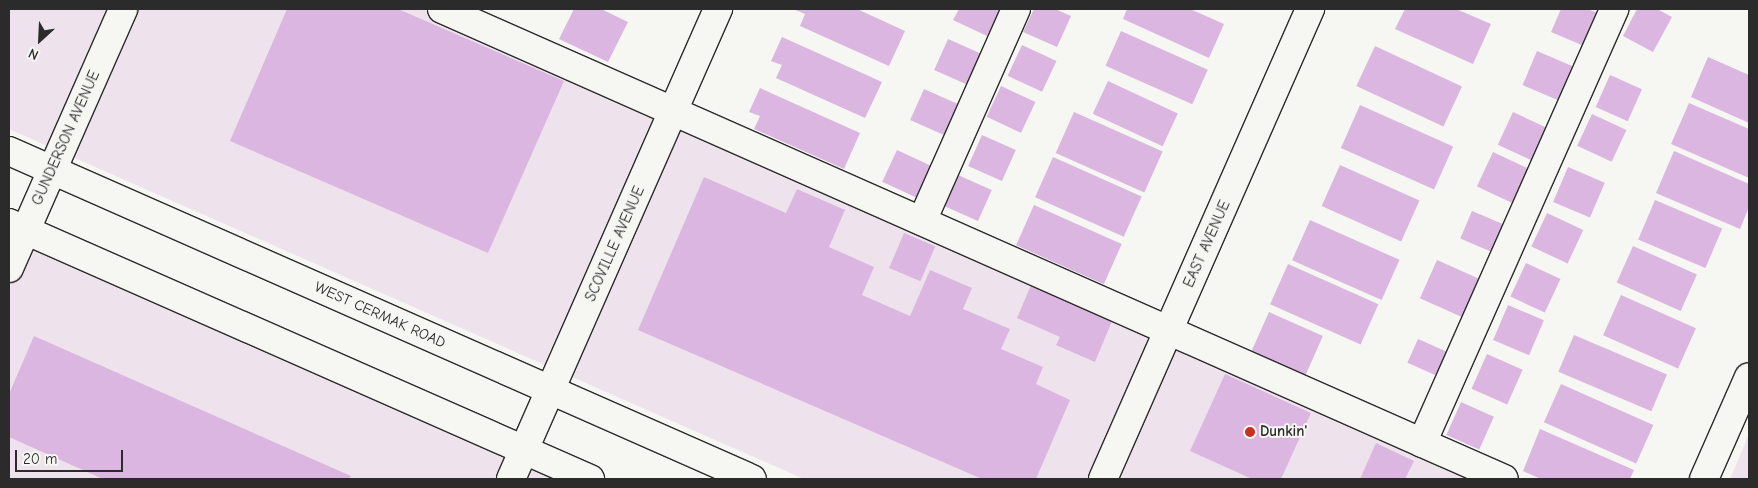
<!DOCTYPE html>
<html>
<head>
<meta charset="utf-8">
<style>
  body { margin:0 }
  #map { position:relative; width:1758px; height:488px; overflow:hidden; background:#f6f6f2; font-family:"Comic Neue",sans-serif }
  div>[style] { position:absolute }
  .built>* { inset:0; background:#eee3ed }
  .building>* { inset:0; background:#dbb6e0; transform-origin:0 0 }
  .roads { filter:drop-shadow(1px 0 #2b2b2b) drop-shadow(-1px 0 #2b2b2b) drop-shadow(0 1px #2b2b2b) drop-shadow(0 -1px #2b2b2b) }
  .minor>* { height:28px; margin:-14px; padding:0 14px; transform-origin:14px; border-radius:14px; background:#f6f6f2 }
  .major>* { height:28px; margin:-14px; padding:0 14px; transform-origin:14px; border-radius:14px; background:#f6f6f2 }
  .dots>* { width:14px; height:14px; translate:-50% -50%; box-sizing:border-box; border:2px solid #f6f6f2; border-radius:50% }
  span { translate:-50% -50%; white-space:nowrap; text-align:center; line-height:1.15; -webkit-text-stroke:4px #f6f6f2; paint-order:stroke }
  .street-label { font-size:15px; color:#2b2b2b }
  .poi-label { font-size:15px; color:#2b2b2b; font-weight:700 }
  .left { translate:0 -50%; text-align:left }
  .frame { position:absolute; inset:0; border:10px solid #2b2b2b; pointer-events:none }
  .north { position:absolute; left:15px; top:15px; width:50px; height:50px; -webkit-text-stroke:4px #f6f6f2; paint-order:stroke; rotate:205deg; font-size:14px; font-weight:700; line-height:20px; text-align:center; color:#2b2b2b }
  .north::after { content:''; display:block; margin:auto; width:18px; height:22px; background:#2b2b2b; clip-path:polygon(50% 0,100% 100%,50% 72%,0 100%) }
  .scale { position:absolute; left:15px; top:450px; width:108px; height:22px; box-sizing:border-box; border:2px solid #2b2b2b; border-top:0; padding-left:6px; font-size:15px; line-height:18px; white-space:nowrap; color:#2b2b2b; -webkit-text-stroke:4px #f6f6f2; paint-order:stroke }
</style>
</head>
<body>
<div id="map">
  <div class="built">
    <i style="clip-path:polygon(9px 9px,467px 9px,1520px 479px,804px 479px,9px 129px)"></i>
    <i style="clip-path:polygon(9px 228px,576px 479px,9px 479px)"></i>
    <i style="clip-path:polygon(1749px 434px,1749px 479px,1730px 479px)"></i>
  </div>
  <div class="building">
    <i style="clip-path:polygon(287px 9px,398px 9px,564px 81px,488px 253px,230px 141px)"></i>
    <i style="clip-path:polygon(574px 9px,601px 9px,628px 22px,608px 62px,559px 39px)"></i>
    <i style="clip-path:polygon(793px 9px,857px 9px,905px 31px,889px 66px,800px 26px,805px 14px)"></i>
    <i style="clip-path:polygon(959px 9px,1000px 9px,987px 36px,953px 20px)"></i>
    <i style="clip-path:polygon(1034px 9px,1055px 9px,1071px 16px,1057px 47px,1023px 32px)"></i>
    <i style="clip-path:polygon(1127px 9px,1190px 9px,1224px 24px,1209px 58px,1123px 19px)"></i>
    <i style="clip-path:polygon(1405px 9px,1456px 9px,1491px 24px,1473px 64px,1395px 29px)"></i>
    <i style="clip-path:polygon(1561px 9px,1587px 9px,1598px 13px,1584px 46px,1551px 32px)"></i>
    <i style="clip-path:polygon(1637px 9px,1657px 9px,1672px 17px,1653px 52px,1623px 36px)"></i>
    <i style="left:1121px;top:31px;width:95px;height:38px;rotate:24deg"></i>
    <i style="clip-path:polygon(782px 37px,882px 82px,865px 118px,776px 78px,782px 65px,771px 61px)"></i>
    <i style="left:948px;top:39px;width:37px;height:34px;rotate:24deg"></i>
    <i style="left:1022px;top:45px;width:38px;height:34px;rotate:25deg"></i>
    <i style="left:1375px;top:46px;width:96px;height:44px;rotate:25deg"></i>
    <i style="left:1537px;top:51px;width:40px;height:37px;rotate:23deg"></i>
    <i style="clip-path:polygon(1708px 57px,1749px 75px,1749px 123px,1691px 97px)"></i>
    <i style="left:1610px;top:75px;width:35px;height:35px;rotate:24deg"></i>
    <i style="left:1108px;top:81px;width:77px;height:36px;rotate:25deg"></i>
    <i style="left:1001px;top:86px;width:38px;height:34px;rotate:25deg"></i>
    <i style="clip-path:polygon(760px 88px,860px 133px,844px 169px,754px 129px,760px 116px,749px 112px)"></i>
    <i style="left:924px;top:89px;width:37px;height:34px;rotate:24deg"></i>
    <i style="clip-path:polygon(1689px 103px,1749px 129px,1749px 178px,1671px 144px)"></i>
    <i style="left:1360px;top:105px;width:102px;height:47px;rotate:24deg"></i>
    <i style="left:1074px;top:112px;width:97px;height:45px;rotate:24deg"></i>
    <i style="left:1513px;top:112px;width:38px;height:36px;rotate:25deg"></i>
    <i style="left:1592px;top:114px;width:38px;height:35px;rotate:25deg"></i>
    <i style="left:982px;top:135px;width:37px;height:34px;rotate:24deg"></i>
    <i style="left:897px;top:150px;width:38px;height:35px;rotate:25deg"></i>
    <i style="clip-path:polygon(1674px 151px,1749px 184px,1749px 207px,1740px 229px,1656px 193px)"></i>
    <i style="left:1493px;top:152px;width:45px;height:38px;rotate:25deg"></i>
    <i style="left:1053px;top:157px;width:97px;height:44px;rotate:24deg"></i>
    <i style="left:1340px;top:165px;width:87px;height:45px;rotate:24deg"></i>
    <i style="left:1568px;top:167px;width:40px;height:38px;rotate:23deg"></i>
    <i style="left:958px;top:175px;width:37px;height:34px;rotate:24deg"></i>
    <i style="clip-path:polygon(704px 177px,786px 213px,797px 189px,845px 210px,829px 247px,874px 267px,862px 295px,910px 316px,930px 270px,972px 288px,963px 309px,1010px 329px,1001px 349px,1043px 367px,1036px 384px,1070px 400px,1036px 479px,982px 479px,638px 330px)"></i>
    <i style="left:1655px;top:200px;width:73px;height:43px;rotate:23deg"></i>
    <i style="left:1034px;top:205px;width:96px;height:44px;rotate:24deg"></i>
    <i style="left:1472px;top:211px;width:38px;height:30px;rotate:23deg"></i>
    <i style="left:1547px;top:213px;width:40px;height:37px;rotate:25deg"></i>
    <i style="left:1310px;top:220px;width:98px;height:44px;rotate:24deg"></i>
    <i style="left:904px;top:233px;width:34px;height:38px;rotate:23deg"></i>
    <i style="left:1633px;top:246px;width:70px;height:40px;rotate:24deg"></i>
    <i style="left:1437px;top:260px;width:49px;height:42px;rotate:24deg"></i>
    <i style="left:1526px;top:263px;width:38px;height:37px;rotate:25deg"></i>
    <i style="left:1288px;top:264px;width:99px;height:44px;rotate:24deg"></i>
    <i style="clip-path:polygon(1031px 285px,1112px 321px,1095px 362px,1056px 345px,1060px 337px,1017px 318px)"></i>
    <i style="left:1621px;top:295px;width:82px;height:44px;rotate:24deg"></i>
    <i style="left:1508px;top:305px;width:39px;height:38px;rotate:23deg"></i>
    <i style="left:1269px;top:312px;width:59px;height:43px;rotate:24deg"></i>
    <i style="left:1574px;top:335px;width:101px;height:40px;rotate:23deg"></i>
    <i style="clip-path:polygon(34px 336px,351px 476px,349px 479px,103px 479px,9px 437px,9px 394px)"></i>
    <i style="left:1418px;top:339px;width:34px;height:26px;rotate:24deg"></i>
    <i style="left:1487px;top:354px;width:39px;height:38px;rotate:24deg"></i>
    <i style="clip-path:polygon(1225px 374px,1311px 413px,1281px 479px,1252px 479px,1190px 451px)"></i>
    <i style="left:1561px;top:384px;width:101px;height:42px;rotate:24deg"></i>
    <i style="left:1461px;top:402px;width:36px;height:36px;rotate:24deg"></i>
    <i style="clip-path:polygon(1540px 429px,1634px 470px,1630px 479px,1541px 479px,1523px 471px)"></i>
    <i style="clip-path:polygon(1376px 443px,1414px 461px,1405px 479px,1360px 479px)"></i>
  </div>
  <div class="roads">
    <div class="minor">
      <i style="left:442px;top:9px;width:1161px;rotate:23.87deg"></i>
      <i style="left:922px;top:221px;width:232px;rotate:-66.1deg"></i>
      <i style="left:9px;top:268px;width:283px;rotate:-66.2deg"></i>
      <i style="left:1422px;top:443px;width:475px;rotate:-66.1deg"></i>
      <i style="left:511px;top:479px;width:514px;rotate:-66.23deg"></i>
      <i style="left:1103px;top:479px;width:514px;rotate:-66.23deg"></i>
      <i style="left:1704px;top:479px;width:111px;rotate:-66.2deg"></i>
    </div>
    <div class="major">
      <i style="left:9px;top:151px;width:812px;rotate:23.82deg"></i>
      <i style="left:9px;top:223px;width:635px;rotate:23.78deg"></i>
    </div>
  </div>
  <div class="dots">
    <i style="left:1250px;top:432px;background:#c8321e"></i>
  </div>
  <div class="street-label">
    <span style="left:66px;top:138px;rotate:-66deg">GUNDERSON AVENUE</span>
    <span style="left:615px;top:244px;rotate:-66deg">SCOVILLE AVENUE</span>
    <span style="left:1207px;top:244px;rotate:-66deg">EAST AVENUE</span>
    <span style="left:380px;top:315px;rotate:24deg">WEST CERMAK ROAD</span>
  </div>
  <div class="poi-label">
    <span class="left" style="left:1260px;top:432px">Dunkin'</span>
  </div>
  <div class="frame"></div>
  <div class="north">N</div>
  <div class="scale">20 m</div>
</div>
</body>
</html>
